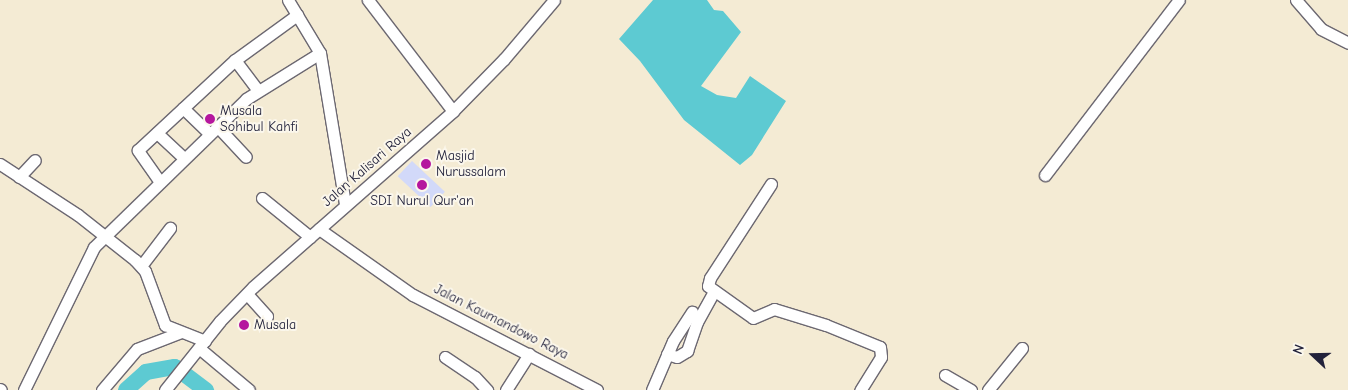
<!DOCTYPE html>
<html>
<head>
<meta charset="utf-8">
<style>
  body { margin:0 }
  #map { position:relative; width:1348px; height:390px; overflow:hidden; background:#f4ebd4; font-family:"Comic Neue",sans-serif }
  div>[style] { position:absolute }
  .built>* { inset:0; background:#d2d9f9; transform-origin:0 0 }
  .water>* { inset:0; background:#5dcad2 }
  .river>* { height:16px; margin:-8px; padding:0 8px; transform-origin:8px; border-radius:8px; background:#5dcad2 }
  .roads { filter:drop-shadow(1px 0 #6c6871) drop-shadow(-1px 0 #6c6871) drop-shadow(0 1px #6c6871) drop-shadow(0 -1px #6c6871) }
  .minor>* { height:11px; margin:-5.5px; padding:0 5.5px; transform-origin:5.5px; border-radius:5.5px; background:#fff }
  .dots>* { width:14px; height:14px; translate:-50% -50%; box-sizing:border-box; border:2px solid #fbf7ec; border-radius:50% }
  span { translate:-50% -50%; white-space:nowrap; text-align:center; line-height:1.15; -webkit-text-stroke:4px #fbf7ec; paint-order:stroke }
  .poi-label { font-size:14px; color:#22223b }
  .left { translate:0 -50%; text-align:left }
  .street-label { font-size:14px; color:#22223b }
  .north { position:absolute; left:1288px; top:330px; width:50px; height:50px; -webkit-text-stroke:4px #fbf7ec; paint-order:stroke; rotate:291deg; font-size:14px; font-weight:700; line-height:20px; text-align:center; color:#22223b }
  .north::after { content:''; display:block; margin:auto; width:18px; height:22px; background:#22223b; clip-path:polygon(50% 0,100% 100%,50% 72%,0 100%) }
</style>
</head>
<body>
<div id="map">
  <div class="built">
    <i style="left:412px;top:161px;width:45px;height:21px;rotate:43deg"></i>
  </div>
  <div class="water">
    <i style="clip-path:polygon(653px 0,707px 0,714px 10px,723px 11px,741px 32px,701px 86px,717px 95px,736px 98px,750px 76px,786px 101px,752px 155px,740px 165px,684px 120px,640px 61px,619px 39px)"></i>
  </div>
  <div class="river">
    <i style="left:126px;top:390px;width:27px;rotate:-42deg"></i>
    <i style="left:146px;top:372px;width:29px;rotate:-10deg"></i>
    <i style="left:175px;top:367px;width:39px;rotate:37deg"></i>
  </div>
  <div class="roads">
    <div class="minor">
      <i style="left:288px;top:0;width:62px;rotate:58.9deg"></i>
      <i style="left:320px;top:53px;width:153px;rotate:80.6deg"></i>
      <i style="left:368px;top:0;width:140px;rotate:52.6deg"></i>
      <i style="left:1296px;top:0;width:38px;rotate:49deg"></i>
      <i style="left:1321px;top:29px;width:30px;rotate:27deg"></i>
      <i style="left:235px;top:60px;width:36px;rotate:53deg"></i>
      <i style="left:183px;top:108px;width:37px;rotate:44deg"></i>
      <i style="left:217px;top:126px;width:42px;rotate:46.9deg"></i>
      <i style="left:157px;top:133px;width:37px;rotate:43deg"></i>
      <i style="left:0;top:164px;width:93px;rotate:33.2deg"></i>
      <i style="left:78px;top:215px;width:73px;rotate:38.3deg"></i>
      <i style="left:135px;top:260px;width:15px;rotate:48deg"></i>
      <i style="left:145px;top:271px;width:58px;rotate:69.7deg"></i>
      <i style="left:165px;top:325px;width:43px;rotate:21.8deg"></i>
      <i style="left:1045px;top:175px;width:220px;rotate:-52.6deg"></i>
      <i style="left:19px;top:177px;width:23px;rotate:-47deg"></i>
      <i style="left:160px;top:182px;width:39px;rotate:-125deg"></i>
      <i style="left:138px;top:150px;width:132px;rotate:-42.9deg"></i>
      <i style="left:235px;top:60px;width:77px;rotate:-36deg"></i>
      <i style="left:771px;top:184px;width:112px;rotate:123deg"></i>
      <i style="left:710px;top:278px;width:8px;rotate:104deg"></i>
      <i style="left:708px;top:286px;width:55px;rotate:35.4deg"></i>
      <i style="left:753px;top:318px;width:23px;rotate:-23deg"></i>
      <i style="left:774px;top:309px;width:54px;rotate:17.1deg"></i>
      <i style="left:826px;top:325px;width:58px;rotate:22.2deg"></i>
      <i style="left:880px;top:347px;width:10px;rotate:84deg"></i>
      <i style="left:881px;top:357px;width:39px;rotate:122deg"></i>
      <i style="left:262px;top:198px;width:62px;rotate:39.1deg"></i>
      <i style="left:319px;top:229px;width:115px;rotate:35.1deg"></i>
      <i style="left:413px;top:295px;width:207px;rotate:27.3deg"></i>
      <i style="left:141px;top:266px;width:48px;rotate:-52.7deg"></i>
      <i style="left:247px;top:294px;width:30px;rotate:48deg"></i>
      <i style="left:199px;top:348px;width:65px;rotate:40deg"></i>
      <i style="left:667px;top:354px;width:10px;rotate:17deg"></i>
      <i style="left:677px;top:357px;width:12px;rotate:-31deg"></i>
      <i style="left:687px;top:351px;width:31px;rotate:-71deg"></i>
      <i style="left:697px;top:322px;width:35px;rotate:-61deg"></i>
      <i style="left:445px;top:357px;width:36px;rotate:34deg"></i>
      <i style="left:475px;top:377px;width:18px;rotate:47deg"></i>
      <i style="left:945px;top:375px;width:30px;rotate:30deg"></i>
      <i style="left:0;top:389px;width:1px;rotate:45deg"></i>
      <i style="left:24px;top:390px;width:159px;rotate:-63.9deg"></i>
      <i style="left:94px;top:247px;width:212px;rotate:-44.2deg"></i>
      <i style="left:246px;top:99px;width:87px;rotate:-31.9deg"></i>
      <i style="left:102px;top:390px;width:54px;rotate:-49.5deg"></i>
      <i style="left:137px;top:349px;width:47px;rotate:-21.1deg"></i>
      <i style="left:165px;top:390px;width:88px;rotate:-51.4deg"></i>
      <i style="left:220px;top:321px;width:47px;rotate:-45.9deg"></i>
      <i style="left:253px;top:287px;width:266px;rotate:-41.3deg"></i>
      <i style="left:453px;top:111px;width:73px;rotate:-45.6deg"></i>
      <i style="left:504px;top:59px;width:77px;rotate:-49.7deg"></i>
      <i style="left:506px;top:390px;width:43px;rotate:-57.4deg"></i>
      <i style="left:652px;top:390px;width:53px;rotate:-66.8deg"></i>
      <i style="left:673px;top:341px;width:35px;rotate:-57deg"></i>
      <i style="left:988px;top:390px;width:54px;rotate:-51deg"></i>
    </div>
  </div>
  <div class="dots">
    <i style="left:210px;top:119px;background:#b5179e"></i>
    <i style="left:426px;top:164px;background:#b5179e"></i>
    <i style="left:422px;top:185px;background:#b5179e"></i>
    <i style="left:244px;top:325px;background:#b5179e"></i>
  </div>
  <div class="poi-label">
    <span class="left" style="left:220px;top:119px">Musala<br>Sohibul Kahfi</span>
    <span class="left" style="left:436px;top:164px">Masjid<br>Nurussalam</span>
    <span style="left:422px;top:201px">SDI Nurul Qur'an</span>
    <span class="left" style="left:254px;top:325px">Musala</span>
  </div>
  <div class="street-label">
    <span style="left:367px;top:167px;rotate:-41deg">Jalan Kalisari Raya</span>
    <span style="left:501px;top:322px;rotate:27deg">Jalan Kaumandowo Raya</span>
  </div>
  <div class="north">N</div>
</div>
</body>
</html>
